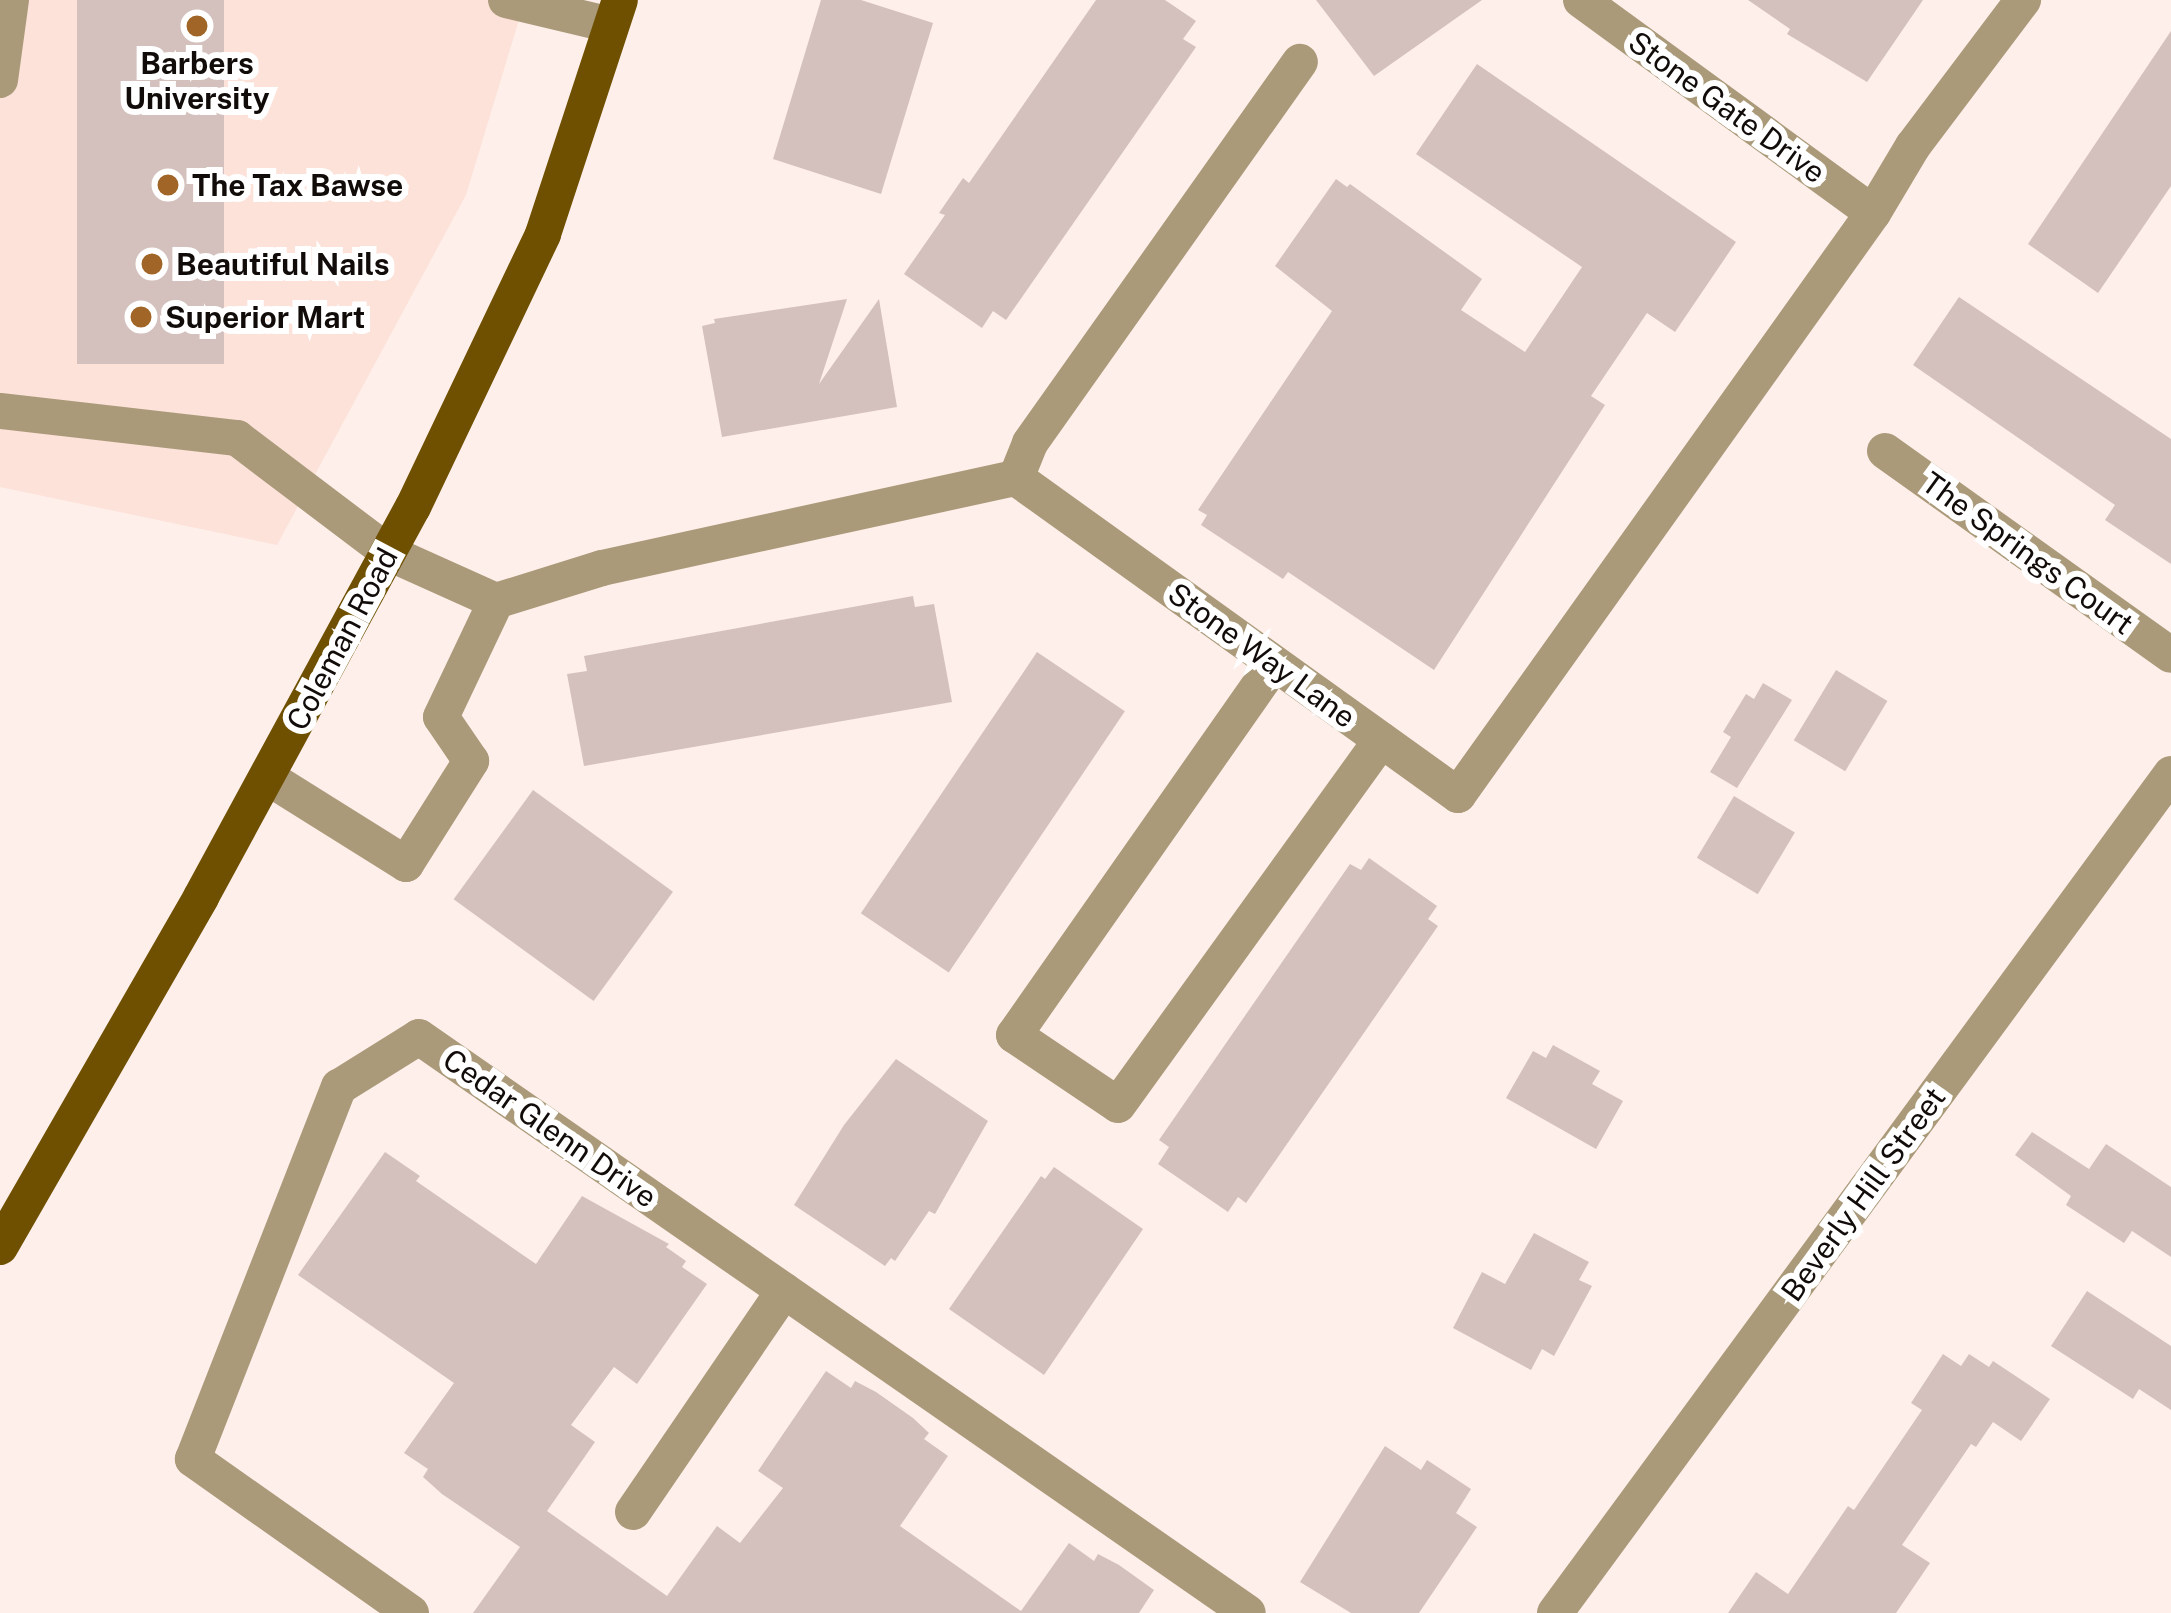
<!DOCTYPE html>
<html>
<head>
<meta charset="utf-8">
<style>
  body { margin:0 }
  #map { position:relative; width:2171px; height:1613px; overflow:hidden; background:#feefea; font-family:"Public Sans",sans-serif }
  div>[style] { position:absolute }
  .built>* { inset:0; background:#fce2d9 }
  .building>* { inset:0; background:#d4c1bd; transform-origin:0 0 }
  .minor>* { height:36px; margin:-18px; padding:0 18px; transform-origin:18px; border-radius:18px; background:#ab9a7a }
  .major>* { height:36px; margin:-18px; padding:0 18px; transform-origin:18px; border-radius:18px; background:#6e5000 }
  .dots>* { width:33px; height:33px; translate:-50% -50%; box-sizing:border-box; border:6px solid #fff; border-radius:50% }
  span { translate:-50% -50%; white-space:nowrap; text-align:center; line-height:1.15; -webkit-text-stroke:12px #fff; paint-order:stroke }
  .poi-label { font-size:30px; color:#110b09; font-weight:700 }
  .left { translate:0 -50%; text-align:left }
  .street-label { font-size:30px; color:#110b09 }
</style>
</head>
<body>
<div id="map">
  <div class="built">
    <i style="clip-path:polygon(0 0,525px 0,466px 195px,277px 545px,0 487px)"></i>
  </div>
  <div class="building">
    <i style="left:77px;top:0;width:147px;height:364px"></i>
    <i style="clip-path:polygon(821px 0,861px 0,933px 23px,881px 194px,773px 159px)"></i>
    <i style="clip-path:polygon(1096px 0,1165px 0,1196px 21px,1183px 39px,1196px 47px,1006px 320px,993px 311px,982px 328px,904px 274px,945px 215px,939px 213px,963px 178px,969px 183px)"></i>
    <i style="clip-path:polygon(1316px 0,1482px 0,1374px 76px)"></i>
    <i style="clip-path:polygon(1748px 0,1923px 0,1867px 82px,1787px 34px,1790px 29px)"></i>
    <i style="clip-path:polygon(2171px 31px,2171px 186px,2098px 293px,2028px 244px)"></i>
    <i style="clip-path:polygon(1477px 64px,1736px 242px,1675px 332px,1647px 313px,1591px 396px,1605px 405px,1434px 670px,1288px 572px,1283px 579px,1201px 525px,1207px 515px,1198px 510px,1332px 311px,1275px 266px,1336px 179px,1347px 187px,1350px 184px,1482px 279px,1461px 310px,1525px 352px,1582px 267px,1416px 154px)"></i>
    <i style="clip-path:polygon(1959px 297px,2171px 439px,2171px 564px,2105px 520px,2115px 505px,1913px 365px)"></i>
    <i style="clip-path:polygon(847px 299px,819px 384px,879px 299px,897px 407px,722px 437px,702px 326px,715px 323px,714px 319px)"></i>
    <i style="clip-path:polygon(913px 596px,915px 607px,934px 604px,952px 702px,584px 766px,567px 674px,587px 671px,584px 656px)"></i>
    <i style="left:1037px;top:652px;width:106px;height:315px;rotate:34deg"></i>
    <i style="left:1836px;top:670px;width:60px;height:82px;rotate:31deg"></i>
    <i style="clip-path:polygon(1763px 683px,1792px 700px,1737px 788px,1710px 772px,1731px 737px,1723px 732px,1746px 694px,1754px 699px)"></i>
    <i style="left:533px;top:790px;width:173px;height:135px;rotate:36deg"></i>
    <i style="left:1734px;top:796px;width:71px;height:72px;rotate:31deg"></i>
    <i style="clip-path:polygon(1369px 858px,1437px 906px,1428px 919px,1438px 926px,1246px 1203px,1238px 1197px,1228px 1212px,1158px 1164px,1169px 1147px,1159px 1140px,1350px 864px,1361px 870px)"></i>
    <i style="clip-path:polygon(1553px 1045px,1600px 1071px,1592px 1084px,1623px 1101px,1596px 1149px,1506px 1098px,1533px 1051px,1546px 1058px)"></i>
    <i style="clip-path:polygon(896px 1059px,988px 1121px,935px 1214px,929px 1211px,895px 1261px,891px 1258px,885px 1266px,794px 1205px,844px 1125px)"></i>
    <i style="clip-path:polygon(2032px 1132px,2089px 1169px,2106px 1144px,2171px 1187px,2171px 1257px,2132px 1231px,2124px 1243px,2066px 1205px,2071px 1196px,2015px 1155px)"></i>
    <i style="clip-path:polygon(385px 1152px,420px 1176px,416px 1181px,536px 1264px,582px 1196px,669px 1244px,666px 1247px,686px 1261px,682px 1267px,707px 1284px,637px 1384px,614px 1367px,571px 1425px,595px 1442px,547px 1511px,667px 1596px,717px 1526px,740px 1543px,783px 1488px,758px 1471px,826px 1371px,851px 1388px,855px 1381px,876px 1392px,913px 1418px,929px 1433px,924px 1439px,948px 1456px,900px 1526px,1021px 1611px,1069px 1543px,1094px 1561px,1098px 1554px,1119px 1565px,1154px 1590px,1139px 1613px,473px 1613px,520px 1547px,442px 1494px,423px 1477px,428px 1469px,404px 1453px,454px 1383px,298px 1275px)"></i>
    <i style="clip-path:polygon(1054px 1167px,1143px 1229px,1044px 1375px,949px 1309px,1041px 1176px,1045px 1179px)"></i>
    <i style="clip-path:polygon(1534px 1233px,1589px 1262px,1579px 1280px,1592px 1286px,1554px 1356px,1542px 1349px,1531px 1370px,1453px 1328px,1482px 1272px,1505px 1284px)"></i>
    <i style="clip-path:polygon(2087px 1291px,2171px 1346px,2171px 1410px,2139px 1389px,2133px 1399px,2051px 1346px)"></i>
    <i style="clip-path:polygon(1943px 1354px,1961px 1366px,1969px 1354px,1989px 1367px,1993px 1361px,2050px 1399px,2021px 1441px,1993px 1422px,1976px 1447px,1971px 1444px,1902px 1545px,1930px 1563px,1896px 1613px,1728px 1613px,1756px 1572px,1788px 1594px,1848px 1506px,1854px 1510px,1922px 1410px,1911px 1403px)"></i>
    <i style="clip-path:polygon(1385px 1446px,1421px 1470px,1427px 1460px,1471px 1489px,1456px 1513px,1477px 1527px,1419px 1613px,1351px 1613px,1300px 1582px)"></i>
  </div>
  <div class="minor">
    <i style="left:506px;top:0;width:108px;rotate:13.4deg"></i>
    <i style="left:1581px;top:0;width:361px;rotate:36.1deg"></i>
    <i style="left:0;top:80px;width:81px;rotate:-82.2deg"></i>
    <i style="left:0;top:411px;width:239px;rotate:6.5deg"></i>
    <i style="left:237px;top:438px;width:191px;rotate:37.1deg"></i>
    <i style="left:389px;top:553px;width:117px;rotate:24.2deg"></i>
    <i style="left:496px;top:601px;width:111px;rotate:-17.3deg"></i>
    <i style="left:602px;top:568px;width:424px;rotate:-12.3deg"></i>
    <i style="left:1016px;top:478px;width:544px;rotate:35.65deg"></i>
    <i style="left:1458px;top:795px;width:715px;rotate:-54.51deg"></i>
    <i style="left:1873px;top:213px;width:78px;rotate:-59.2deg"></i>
    <i style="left:1913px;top:146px;width:183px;rotate:-53deg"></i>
    <i style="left:1885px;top:451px;width:351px;rotate:35.5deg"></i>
    <i style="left:1016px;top:478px;width:38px;rotate:-68deg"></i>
    <i style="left:1030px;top:443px;width:467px;rotate:-54.7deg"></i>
    <i style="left:1274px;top:664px;width:453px;rotate:125deg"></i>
    <i style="left:1014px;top:1035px;width:125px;rotate:33.9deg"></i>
    <i style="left:1118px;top:1105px;width:450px;rotate:-54.2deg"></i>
    <i style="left:267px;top:777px;width:164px;rotate:32deg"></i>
    <i style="left:406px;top:864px;width:122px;rotate:-57.7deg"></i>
    <i style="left:471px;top:761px;width:53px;rotate:-124.3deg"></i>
    <i style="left:441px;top:717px;width:128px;rotate:-64.6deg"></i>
    <i style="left:633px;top:1512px;width:268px;rotate:-55.7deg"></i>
    <i style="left:411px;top:1613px;width:267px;rotate:-144.8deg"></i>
    <i style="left:193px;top:1459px;width:400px;rotate:-68.6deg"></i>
    <i style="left:339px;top:1087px;width:94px;rotate:-32deg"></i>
    <i style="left:419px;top:1037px;width:1009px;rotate:34.79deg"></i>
    <i style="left:1555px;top:1613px;width:1041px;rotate:-53.71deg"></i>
  </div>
  <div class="major">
    <i style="left:0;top:1247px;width:404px;rotate:-60.1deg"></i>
    <i style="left:201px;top:897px;width:444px;rotate:-61.5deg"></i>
    <i style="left:413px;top:507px;width:302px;rotate:-64.5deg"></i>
    <i style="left:543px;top:234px;width:246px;rotate:-71.8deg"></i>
  </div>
  <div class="dots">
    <i style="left:197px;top:26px;background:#a16627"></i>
    <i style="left:168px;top:185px;background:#a16627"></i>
    <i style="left:152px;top:264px;background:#a16627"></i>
    <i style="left:141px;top:317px;background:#a16627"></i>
  </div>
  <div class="poi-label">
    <span style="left:197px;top:80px">Barbers<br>University</span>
    <span class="left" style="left:192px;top:185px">The Tax Bawse</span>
    <span class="left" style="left:176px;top:264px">Beautiful Nails</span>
    <span class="left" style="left:165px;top:317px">Superior Mart</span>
  </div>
  <div class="street-label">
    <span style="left:1727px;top:107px;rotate:36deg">Stone Gate Drive</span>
    <span style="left:2028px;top:553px;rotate:36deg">The Springs Court</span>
    <span style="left:342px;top:639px;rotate:-62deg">Coleman Road</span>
    <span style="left:1262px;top:655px;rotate:36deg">Stone Way Lane</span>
    <span style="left:550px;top:1128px;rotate:35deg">Cedar Glenn Drive</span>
    <span style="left:1863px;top:1194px;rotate:-54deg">Beverly Hill Street</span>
  </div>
</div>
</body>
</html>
